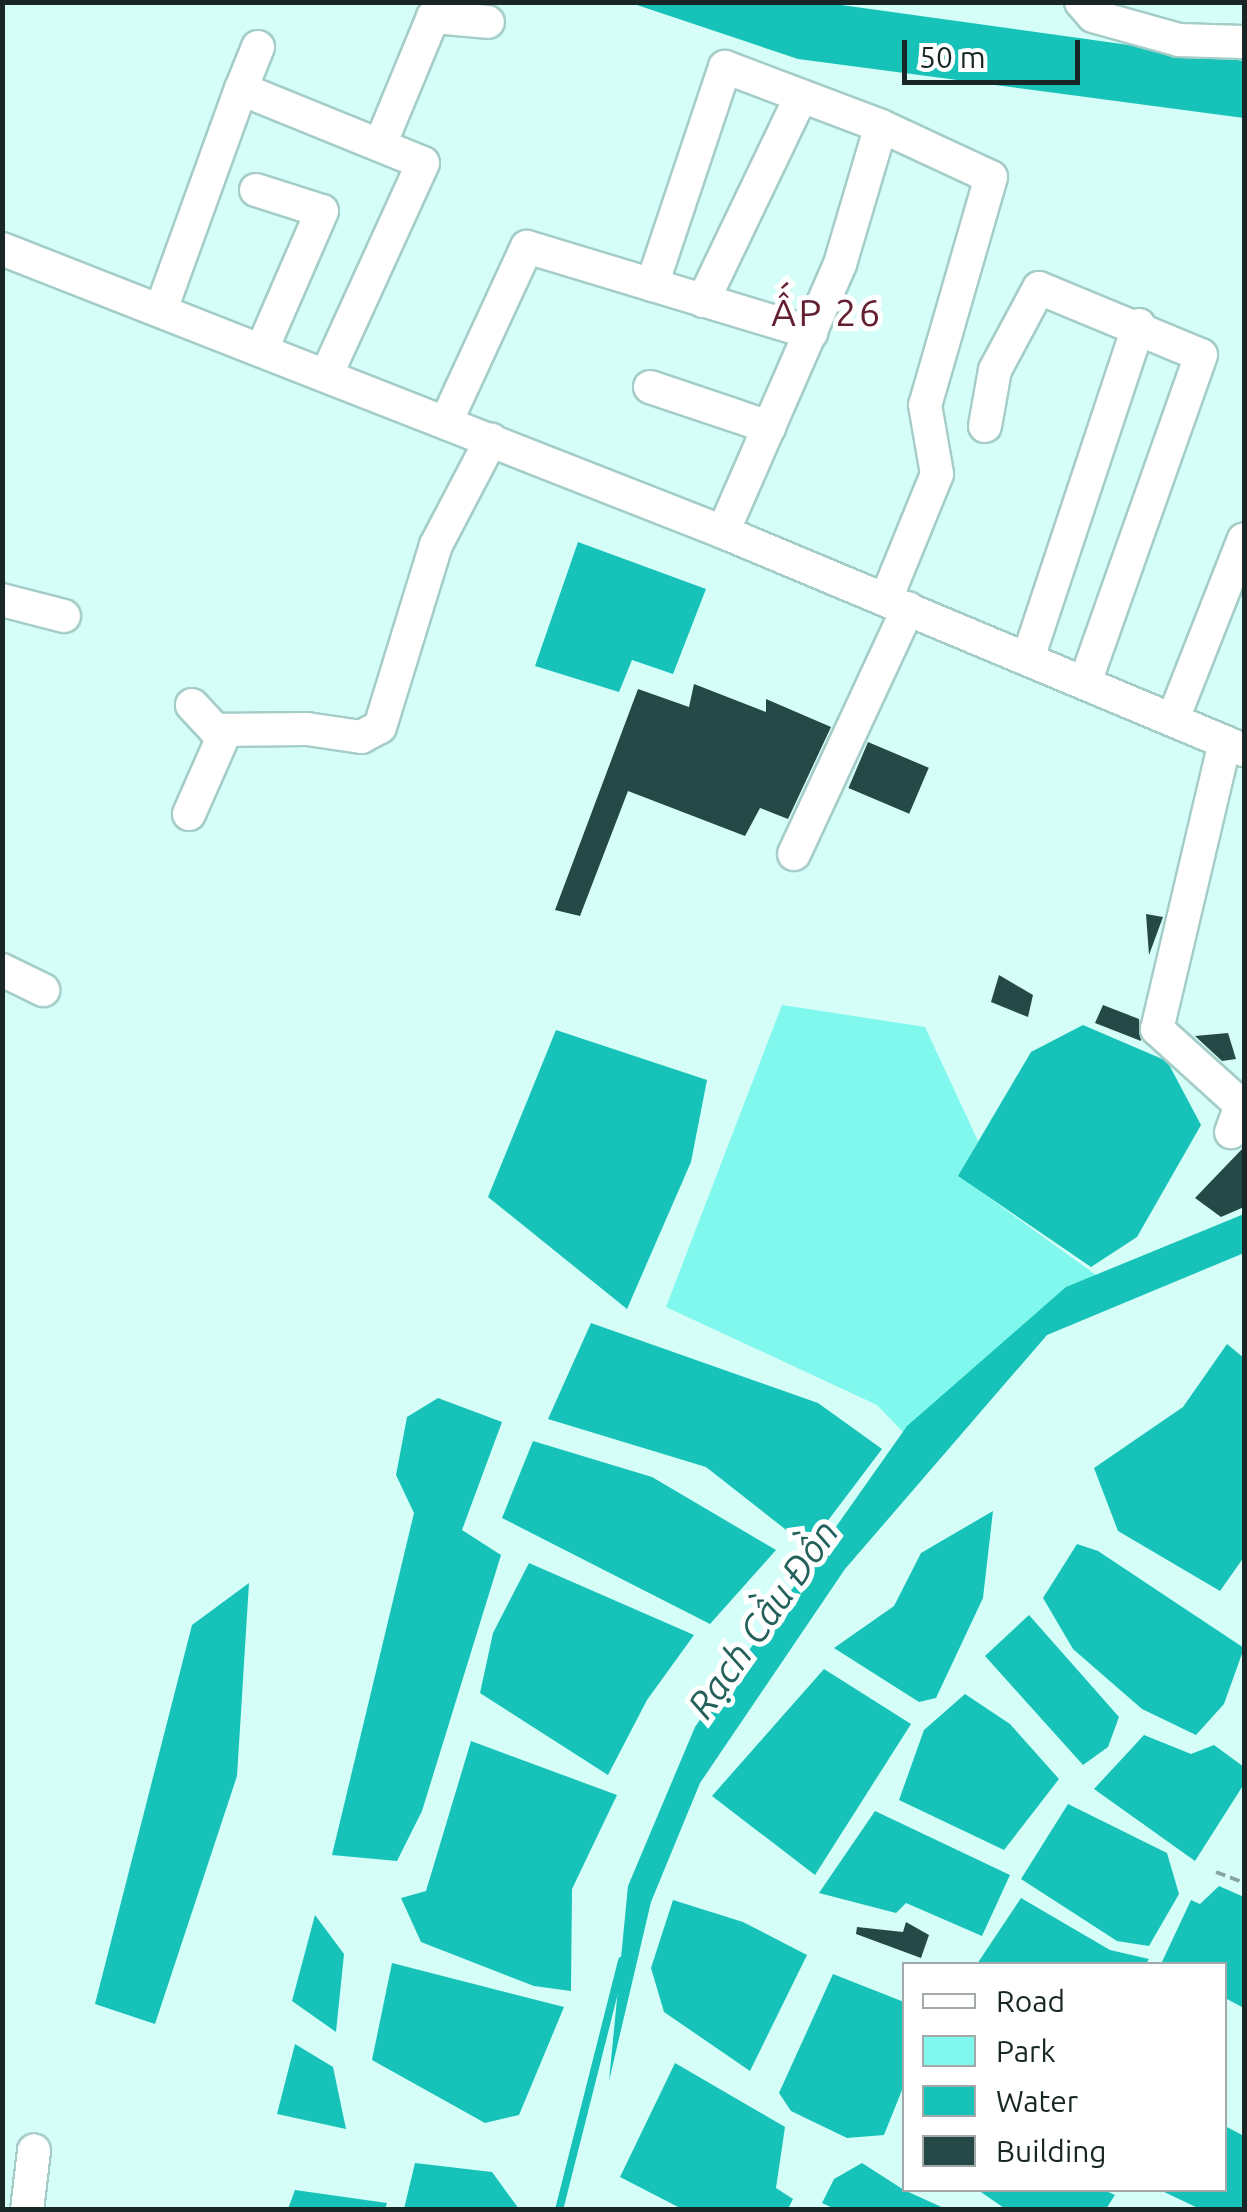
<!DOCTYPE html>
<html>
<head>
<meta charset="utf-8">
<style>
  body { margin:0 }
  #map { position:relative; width:1247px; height:2212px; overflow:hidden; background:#d5fef9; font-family:Ubuntu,sans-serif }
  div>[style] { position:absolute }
  .green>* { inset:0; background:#80f8ed }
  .water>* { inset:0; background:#17c3b8 }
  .stream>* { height:8px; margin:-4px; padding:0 4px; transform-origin:4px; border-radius:4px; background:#17c3b8 }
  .building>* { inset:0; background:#254946; transform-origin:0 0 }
  .path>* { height:4px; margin-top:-2px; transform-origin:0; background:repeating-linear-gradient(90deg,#87a5a2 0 10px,transparent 0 15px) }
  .roads { filter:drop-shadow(2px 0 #a5cdc8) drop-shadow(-2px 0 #a5cdc8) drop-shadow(0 2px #a5cdc8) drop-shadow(0 -2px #a5cdc8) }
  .minor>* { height:32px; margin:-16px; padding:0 16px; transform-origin:16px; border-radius:16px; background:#fff }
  span { translate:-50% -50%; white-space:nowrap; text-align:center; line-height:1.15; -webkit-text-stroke:10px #fff; paint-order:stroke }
  .neighbourhood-label { font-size:38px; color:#631e30; letter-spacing:2.5px }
  .water-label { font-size:38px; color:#24615b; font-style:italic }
  .frame { position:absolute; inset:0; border:5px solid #182725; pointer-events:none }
  .legend { position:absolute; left:902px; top:1962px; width:325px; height:230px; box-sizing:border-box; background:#fff; border:2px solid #a3a9a8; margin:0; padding:12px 18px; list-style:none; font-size:30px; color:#182725 }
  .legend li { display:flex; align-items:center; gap:20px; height:50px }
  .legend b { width:50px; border:2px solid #a3a9a8 }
  .scale { position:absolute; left:902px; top:40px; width:178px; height:45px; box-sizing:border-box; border:5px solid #182725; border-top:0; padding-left:12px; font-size:30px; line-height:35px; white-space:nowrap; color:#182725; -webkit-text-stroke:8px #fff; paint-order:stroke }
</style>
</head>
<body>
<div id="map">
  <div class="green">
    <i style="clip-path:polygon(782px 1005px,925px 1027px,978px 1141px,959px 1176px,1096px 1275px,1066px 1288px,903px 1432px,877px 1405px,666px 1307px)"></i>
  </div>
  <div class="water">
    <i style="clip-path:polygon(631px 3px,827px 3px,1244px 61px,1244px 118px,798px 59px)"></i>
    <i style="clip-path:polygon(578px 542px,706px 589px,673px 674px,632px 660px,619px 692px,535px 666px)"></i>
    <i style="clip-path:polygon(1083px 1025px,1167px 1061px,1201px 1125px,1137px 1237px,1091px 1267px,958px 1176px,1031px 1052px)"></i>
    <i style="clip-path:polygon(556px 1030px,707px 1080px,691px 1162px,627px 1309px,488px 1197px)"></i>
    <i style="clip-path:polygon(1244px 1214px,1244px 1253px,1047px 1335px,845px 1569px,700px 1783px,651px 1902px,609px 2081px,628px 1886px,695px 1727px,907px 1426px,1066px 1287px)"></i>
    <i style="clip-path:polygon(591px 1323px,818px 1403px,882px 1449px,808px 1547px,706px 1467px,548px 1419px)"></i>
    <i style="clip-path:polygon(1227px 1344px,1244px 1358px,1244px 1557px,1220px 1591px,1118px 1531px,1094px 1468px,1183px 1407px)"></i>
    <i style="clip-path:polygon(438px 1398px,502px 1422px,462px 1530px,501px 1555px,422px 1811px,397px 1861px,332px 1855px,414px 1513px,396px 1475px,407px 1417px)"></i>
    <i style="clip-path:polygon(533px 1441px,652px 1477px,776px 1550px,710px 1624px,502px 1518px)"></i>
    <i style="clip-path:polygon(993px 1511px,983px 1598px,936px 1698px,919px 1702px,834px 1648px,894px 1606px,921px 1553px)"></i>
    <i style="clip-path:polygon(1077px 1544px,1098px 1551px,1244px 1648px,1224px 1704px,1196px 1735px,1142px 1709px,1073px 1649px,1043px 1598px)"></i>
    <i style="clip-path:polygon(529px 1563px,694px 1635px,647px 1700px,608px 1775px,480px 1693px,493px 1633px)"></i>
    <i style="clip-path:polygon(249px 1583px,237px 1776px,155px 2024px,95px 2004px,192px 1625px)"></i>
    <i style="clip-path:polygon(1029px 1615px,1119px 1717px,1108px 1747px,1083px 1765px,985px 1656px)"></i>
    <i style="clip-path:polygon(824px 1669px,911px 1724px,815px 1875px,712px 1796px)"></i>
    <i style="clip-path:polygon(965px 1694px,1010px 1724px,1059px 1779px,1004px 1850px,899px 1800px,924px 1730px)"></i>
    <i style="clip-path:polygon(1144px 1735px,1191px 1754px,1214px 1745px,1244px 1767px,1244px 1784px,1195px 1861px,1094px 1789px)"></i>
    <i style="clip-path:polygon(471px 1741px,617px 1795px,572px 1889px,571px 1991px,534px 1986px,421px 1942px,401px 1898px,426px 1891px)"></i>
    <i style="clip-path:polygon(1068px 1804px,1167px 1853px,1179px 1894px,1149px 1946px,1117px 1941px,1021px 1879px)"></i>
    <i style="clip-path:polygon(875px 1811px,1010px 1875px,982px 1936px,906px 1903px,896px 1913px,819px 1893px)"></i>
    <i style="clip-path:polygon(1219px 1886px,1244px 1897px,1244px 2008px,1225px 1998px,1224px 1964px,1161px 1964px,1191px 1900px,1200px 1904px)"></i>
    <i style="clip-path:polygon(1021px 1898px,1110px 1950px,1149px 1959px,1146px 1964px,977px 1964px)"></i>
    <i style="clip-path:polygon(673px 1900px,743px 1922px,807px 1955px,750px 2071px,664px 2012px,651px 1968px)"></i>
    <i style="clip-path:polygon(315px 1915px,344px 1954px,336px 2032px,292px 2001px)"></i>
    <i style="clip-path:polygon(392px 1963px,564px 2007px,519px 2115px,485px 2123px,372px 2060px)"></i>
    <i style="clip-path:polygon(833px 1974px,904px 2002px,904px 2085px,884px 2135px,847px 2138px,791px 2111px,779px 2093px)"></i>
    <i style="clip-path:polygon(295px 2044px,333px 2067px,346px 2129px,277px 2114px)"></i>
    <i style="clip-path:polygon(675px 2063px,785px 2127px,776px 2188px,793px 2199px,788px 2209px,682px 2209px,620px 2177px)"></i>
    <i style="clip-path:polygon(1225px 2126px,1244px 2136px,1244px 2209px,1200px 2209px,1160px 2190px,1224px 2190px)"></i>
    <i style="clip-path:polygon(415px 2163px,492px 2172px,519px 2209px,404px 2209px)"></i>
    <i style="clip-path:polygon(862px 2163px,904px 2190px,946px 2209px,837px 2210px,822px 2203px,834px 2179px)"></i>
    <i style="clip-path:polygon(295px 2190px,387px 2203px,385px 2209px,288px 2209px)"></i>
    <i style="clip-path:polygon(978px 2190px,1104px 2190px,1115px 2195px,1106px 2209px,1007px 2210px)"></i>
  </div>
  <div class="stream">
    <i style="left:559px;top:2210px;width:257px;rotate:-75.8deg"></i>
  </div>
  <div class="building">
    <i style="clip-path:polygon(694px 684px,766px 712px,766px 699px,831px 727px,788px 819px,760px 808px,745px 836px,628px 791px,580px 916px,555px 910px,638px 689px,689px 707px)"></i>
    <i style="left:868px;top:742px;width:66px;height:50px;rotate:23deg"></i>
    <i style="clip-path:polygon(1146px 914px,1163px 917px,1149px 955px)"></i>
    <i style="clip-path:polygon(999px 975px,1033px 995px,1028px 1017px,991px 1002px)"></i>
    <i style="clip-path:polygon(1103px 1005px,1139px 1019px,1141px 1041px,1095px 1023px)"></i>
    <i style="clip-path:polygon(1228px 1033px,1236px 1059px,1222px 1061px,1195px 1036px)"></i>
    <i style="clip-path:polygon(1244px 1147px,1244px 1207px,1221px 1217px,1195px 1198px)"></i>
    <i style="clip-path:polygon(906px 1922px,929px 1935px,921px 1958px,856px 1934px,857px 1927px,903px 1932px)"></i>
  </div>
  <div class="path">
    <i style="left:1216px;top:1872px;width:30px;rotate:21deg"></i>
  </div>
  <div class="roads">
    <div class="minor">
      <i style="left:1081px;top:2px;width:18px;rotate:49deg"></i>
      <i style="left:1093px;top:16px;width:89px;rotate:15.6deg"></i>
      <i style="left:1179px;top:40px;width:65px;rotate:1.8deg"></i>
      <i style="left:258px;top:47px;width:45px;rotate:112deg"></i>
      <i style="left:241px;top:89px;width:196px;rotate:22.1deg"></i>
      <i style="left:423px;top:163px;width:232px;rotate:114.5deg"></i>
      <i style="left:380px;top:145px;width:139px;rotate:-67.5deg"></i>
      <i style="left:433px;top:17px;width:55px;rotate:5.2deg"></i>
      <i style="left:256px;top:190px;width:69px;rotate:17.7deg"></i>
      <i style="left:322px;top:211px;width:150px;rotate:113.5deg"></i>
      <i style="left:2px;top:249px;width:775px;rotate:21.43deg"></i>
      <i style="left:723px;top:532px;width:565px;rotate:22.71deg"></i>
      <i style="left:652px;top:285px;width:230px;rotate:-71.5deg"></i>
      <i style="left:725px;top:67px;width:167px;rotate:20.7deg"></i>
      <i style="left:881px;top:126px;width:121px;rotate:24.9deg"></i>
      <i style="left:991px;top:177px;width:237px;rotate:106.1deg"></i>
      <i style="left:925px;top:405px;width:70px;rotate:80.1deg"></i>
      <i style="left:937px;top:474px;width:135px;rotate:112.2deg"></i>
      <i style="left:703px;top:301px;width:227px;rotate:-64.4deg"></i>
      <i style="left:162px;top:307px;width:232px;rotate:-70.1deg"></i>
      <i style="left:650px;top:387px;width:126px;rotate:18.6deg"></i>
      <i style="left:446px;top:422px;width:193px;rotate:-65.2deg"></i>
      <i style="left:527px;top:247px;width:297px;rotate:16.8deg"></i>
      <i style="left:985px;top:426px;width:57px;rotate:-79.9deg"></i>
      <i style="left:995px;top:370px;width:93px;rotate:-61.8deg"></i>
      <i style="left:1039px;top:288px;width:175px;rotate:22.5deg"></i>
      <i style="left:1201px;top:355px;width:347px;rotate:109.5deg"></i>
      <i style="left:723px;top:532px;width:292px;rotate:-66.4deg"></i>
      <i style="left:840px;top:264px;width:144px;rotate:-73.5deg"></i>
      <i style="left:2px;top:600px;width:64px;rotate:14.5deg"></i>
      <i style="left:1028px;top:658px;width:351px;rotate:-71.6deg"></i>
      <i style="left:192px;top:705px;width:34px;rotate:47deg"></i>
      <i style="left:215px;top:730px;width:92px;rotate:-0.6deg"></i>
      <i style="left:307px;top:729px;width:55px;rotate:8.4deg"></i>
      <i style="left:361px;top:737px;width:21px;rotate:-28deg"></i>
      <i style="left:380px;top:727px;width:190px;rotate:-72.9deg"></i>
      <i style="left:436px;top:545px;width:119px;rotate:-62.4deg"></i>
      <i style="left:1173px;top:719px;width:193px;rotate:-68.5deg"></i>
      <i style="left:1225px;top:742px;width:295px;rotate:103.3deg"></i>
      <i style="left:1157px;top:1029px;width:113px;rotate:42.1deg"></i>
      <i style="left:1241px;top:1105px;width:29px;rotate:110deg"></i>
      <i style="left:189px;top:814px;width:92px;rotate:-66.2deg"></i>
      <i style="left:794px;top:854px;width:271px;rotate:-65.1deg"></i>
      <i style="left:2px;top:970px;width:46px;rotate:26deg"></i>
      <i style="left:27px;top:2210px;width:60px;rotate:-83.3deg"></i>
    </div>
  </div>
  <div class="neighbourhood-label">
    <span style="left:827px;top:313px">ẤP 26</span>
  </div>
  <div class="water-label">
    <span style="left:763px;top:1619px;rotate:-55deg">Rạch Cầu Đồn</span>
  </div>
  <div class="frame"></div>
  <ul class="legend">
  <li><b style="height:12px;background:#fff"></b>Road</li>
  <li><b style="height:28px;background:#80f8ed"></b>Park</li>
  <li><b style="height:28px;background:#17c3b8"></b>Water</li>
  <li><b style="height:28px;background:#254946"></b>Building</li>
  </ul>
  <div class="scale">50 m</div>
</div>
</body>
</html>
